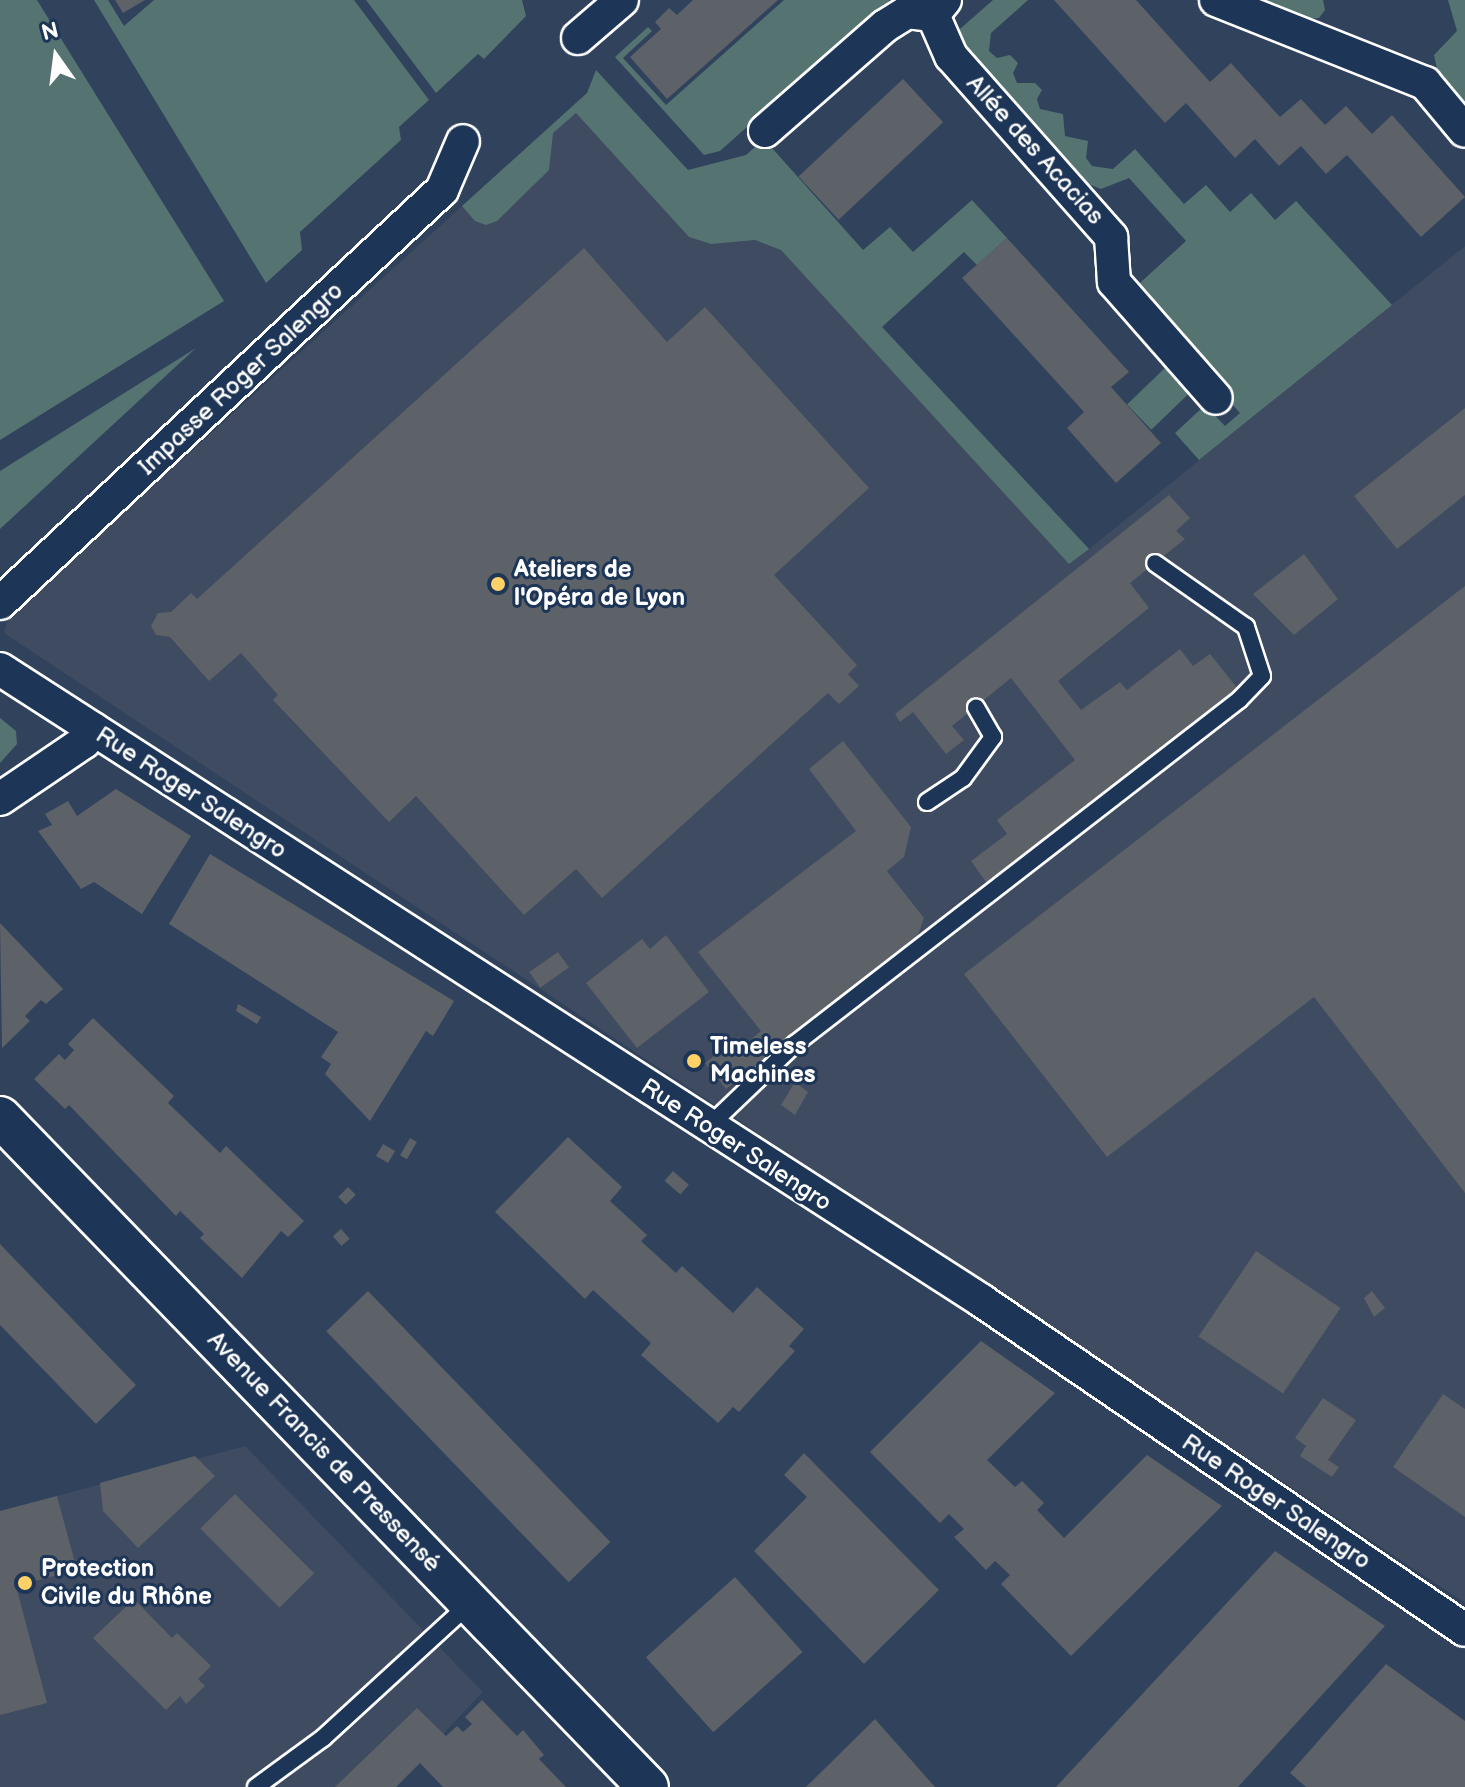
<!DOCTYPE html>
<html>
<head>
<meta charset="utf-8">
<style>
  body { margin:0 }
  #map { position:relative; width:1465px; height:1787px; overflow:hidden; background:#30425c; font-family:"Balsamiq Sans",sans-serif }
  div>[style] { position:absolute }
  .built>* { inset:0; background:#3e4b60 }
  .green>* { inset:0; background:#557371; transform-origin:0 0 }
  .building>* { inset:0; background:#5d6168; transform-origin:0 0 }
  .roads { filter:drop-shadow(2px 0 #fff) drop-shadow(-2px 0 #fff) drop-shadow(0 2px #fff) drop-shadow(0 -2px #fff) }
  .service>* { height:16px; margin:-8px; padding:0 8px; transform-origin:8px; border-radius:8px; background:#1d3557 }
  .minor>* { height:32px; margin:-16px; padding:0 16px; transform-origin:16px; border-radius:16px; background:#1d3557 }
  .tertiary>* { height:40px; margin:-20px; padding:0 20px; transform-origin:20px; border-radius:20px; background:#1d3557 }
  .dots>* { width:22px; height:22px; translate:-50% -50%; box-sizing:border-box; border:4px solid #1d3557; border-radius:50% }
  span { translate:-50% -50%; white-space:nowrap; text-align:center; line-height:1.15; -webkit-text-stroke:6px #1d3557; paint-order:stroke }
  .street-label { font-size:24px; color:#fff }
  .poi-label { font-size:24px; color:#fff; font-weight:700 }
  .left { translate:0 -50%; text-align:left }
  .north { position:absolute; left:16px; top:16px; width:80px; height:80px; -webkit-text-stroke:6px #1d3557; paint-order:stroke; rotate:346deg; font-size:22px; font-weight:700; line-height:32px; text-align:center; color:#fff }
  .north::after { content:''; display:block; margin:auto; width:28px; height:36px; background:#fff; clip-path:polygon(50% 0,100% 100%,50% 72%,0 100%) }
</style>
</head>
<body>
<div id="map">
  <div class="built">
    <i style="clip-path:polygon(587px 93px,713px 228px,754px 189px,1089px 549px,1465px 246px,1465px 1603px,4px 633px,8px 617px)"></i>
    <i style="clip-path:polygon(245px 1446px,483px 1692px,393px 1787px,0 1787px,0 1511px)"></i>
  </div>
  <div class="green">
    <i style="clip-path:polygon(0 0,37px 0,224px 301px,0 440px)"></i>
    <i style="clip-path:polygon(94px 0,108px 0,124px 26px,154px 0,354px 0,429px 100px,399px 127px,401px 140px,300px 232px,302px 250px,266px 283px)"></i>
    <i style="clip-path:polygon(366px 0,522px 0,526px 16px,484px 59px,478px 54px,436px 93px)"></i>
    <i style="clip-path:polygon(784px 0,890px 0,720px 151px,704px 155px,615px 57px,648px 27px,652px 31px,623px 58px,666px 105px)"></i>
    <i style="clip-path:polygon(993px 0,1028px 0,991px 33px,989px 51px,997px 58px,1010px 55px,1018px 63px,1013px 73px,1017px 83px,1035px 83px,1042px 90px,1037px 99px,1040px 109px,1063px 114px,1065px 136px,1088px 141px,1086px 158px,1092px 166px,1113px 169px,1135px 149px,1184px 204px,1206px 185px,1230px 212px,1251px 193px,1275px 220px,1296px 201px,1392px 305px,1199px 460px,1175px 433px,1205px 405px,1225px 426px,1240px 413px,1130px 292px,1186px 241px,1129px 178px,1101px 189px,1081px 181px,952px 36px)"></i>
    <i style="clip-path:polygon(1250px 0,1323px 0,1325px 10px,1319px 18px,1307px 19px)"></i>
    <i style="clip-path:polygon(1448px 0,1465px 0,1465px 112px,1439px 78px,1434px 55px,1457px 31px)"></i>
    <i style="clip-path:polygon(596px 70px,688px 170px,746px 155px,764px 139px,863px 250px,890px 227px,913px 252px,972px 200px,1007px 238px,977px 265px,964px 252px,882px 327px,1089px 549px,1069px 564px,781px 250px,755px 240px,711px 244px,689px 237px,576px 113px,553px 133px,549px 170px,497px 221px,486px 225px,475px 221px,462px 206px,587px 93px)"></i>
    <i style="clip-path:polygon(196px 348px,0 529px,0 471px)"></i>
    <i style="left:1168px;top:365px;width:35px;height:57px;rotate:46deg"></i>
    <i style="clip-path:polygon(0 718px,16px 731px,17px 744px,0 763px)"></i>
  </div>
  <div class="building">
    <i style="clip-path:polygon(115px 0,145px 0,123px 13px)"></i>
    <i style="clip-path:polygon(693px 0,778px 0,667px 99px,630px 57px,661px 29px,655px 22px,669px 8px,677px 15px)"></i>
    <i style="clip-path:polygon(1054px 0,1136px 0,1210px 82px,1231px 63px,1280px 117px,1301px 99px,1325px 125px,1346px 106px,1372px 134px,1392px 115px,1465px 197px,1421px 237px,1347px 155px,1326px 174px,1301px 146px,1279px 166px,1255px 139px,1235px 158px,1186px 103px,1165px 123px)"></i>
    <i style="left:903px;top:79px;width:59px;height:143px;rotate:47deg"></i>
    <i style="clip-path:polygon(1007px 238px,1129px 372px,1111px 387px,1161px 443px,1116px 483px,1067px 428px,1084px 412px,962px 278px)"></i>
    <i style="clip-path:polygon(584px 248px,667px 342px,705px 307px,869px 488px,774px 575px,857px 665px,848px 674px,859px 686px,839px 704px,828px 693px,602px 898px,576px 869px,524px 915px,416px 796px,389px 822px,273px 700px,278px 695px,241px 653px,209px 681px,170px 637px,156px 635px,151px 626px,158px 613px,171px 612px,191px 593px,197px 599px)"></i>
    <i style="clip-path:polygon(1465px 408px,1465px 495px,1397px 549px,1354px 496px)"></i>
    <i style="clip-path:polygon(1169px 495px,1190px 518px,1176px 531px,1185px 539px,1130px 583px,1149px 608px,1058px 681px,1081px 710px,1120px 682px,1127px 690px,1180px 649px,1193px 666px,1210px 654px,1239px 690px,988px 885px,971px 861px,1007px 834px,997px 820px,1075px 760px,1011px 678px,952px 726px,964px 740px,946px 754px,913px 712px,900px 722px,895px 714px)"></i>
    <i style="clip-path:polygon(1304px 554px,1338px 599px,1294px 635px,1253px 594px)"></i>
    <i style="clip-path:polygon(1465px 586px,1465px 1193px,1314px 997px,1107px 1157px,964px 974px)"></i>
    <i style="clip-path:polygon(843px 741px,911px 827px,904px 857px,887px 871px,924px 918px,916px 941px,726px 1089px,705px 1063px,738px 1037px,744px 1045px,761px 1031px,698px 952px,856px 831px,809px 769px)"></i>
    <i style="clip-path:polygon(116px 789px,191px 836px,142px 914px,94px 882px,81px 889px,38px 831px,52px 825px,45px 814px,68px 801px,77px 816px)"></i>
    <i style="clip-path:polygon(210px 854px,454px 1001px,433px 1036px,426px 1031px,370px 1121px,325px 1074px,331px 1064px,321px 1057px,338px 1032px,169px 924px)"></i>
    <i style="clip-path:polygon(0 923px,63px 989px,46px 1004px,41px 1000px,25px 1016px,30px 1021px,2px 1048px)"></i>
    <i style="clip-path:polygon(666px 935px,709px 992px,637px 1048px,586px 983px,642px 939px,650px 949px)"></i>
    <i style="left:558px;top:952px;width:19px;height:35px;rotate:55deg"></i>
    <i style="clip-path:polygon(238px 1004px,261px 1017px,257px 1024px,236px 1011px)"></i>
    <i style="clip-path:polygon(93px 1018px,174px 1096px,168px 1103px,220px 1153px,226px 1146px,304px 1221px,288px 1237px,281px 1231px,242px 1278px,200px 1238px,204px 1234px,180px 1211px,176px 1216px,69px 1105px,65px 1109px,34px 1079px,59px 1054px,65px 1060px,74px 1050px,68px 1044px)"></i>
    <i style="clip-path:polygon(795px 1082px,808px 1092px,795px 1115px,781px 1105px)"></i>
    <i style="clip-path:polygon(568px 1137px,622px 1187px,610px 1201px,647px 1235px,641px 1241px,676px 1273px,682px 1266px,733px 1313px,757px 1287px,804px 1329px,789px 1346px,795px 1351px,739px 1412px,733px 1407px,718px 1423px,641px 1355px,651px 1343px,593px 1290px,585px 1299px,495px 1212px)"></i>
    <i style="left:410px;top:1138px;width:8px;height:20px;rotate:30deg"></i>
    <i style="left:383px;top:1144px;width:14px;height:14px;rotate:30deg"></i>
    <i style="left:673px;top:1171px;width:21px;height:13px;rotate:41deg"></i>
    <i style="left:348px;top:1187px;width:11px;height:14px;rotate:45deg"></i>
    <i style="left:341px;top:1229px;width:13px;height:11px;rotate:48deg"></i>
    <i style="clip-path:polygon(0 1244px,136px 1385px,96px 1424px,0 1325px)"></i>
    <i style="left:1256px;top:1251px;width:102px;height:103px;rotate:34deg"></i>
    <i style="left:368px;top:1291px;width:349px;height:58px;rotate:46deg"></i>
    <i style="clip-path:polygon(1372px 1291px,1385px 1308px,1374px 1317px,1364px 1298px)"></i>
    <i style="clip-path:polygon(981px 1341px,1055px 1393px,987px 1460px,1015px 1487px,1022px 1481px,1044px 1503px,1037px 1510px,1064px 1538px,1147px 1455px,1222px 1506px,1071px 1656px,1001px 1584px,1010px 1575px,995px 1561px,986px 1570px,954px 1537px,964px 1529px,949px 1514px,940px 1523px,870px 1452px)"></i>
    <i style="clip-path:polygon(1443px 1394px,1465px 1409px,1465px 1517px,1393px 1467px)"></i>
    <i style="clip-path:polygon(1323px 1398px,1356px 1420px,1328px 1460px,1339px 1467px,1332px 1477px,1300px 1456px,1306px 1446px,1295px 1438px)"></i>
    <i style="clip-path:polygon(804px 1453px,939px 1590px,864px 1664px,754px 1551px,807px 1497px,784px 1475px)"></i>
    <i style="clip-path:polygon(195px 1456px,215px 1476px,138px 1548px,103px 1511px,100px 1483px)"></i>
    <i style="left:235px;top:1494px;width:112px;height:49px;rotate:45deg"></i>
    <i style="clip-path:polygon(57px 1496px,77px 1570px,16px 1586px,47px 1703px,0 1715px,0 1511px)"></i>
    <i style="clip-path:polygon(1275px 1551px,1385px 1626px,1238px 1787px,1056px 1787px)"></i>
    <i style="left:735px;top:1577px;width:101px;height:120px;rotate:48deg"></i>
    <i style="clip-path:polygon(134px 1599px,172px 1638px,177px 1633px,211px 1666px,198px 1679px,205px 1686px,186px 1704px,180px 1696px,166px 1710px,93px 1638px)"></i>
    <i style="clip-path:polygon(1386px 1664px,1465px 1721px,1465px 1787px,1306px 1787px,1290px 1773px)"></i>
    <i style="clip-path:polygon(482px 1700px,517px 1736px,523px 1730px,544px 1755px,539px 1759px,566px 1787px,443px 1787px,420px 1763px,396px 1787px,335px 1787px,417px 1708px,446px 1736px,457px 1726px,463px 1732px,472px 1724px,465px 1717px)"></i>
    <i style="clip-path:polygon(875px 1719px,935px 1787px,806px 1787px)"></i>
  </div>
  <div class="roads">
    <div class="service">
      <i style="left:927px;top:802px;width:43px;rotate:-33.7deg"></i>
      <i style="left:963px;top:778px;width:51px;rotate:-53.8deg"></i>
      <i style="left:993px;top:737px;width:34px;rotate:-120deg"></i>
      <i style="left:708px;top:1127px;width:120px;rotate:-43.7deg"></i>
      <i style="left:795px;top:1044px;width:562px;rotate:-37.77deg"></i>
      <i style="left:1239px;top:700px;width:33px;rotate:-46deg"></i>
      <i style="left:1262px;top:676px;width:52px;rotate:-108.1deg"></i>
      <i style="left:1246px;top:627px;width:111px;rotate:-144.9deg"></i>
      <i style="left:256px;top:1787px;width:83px;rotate:-36.2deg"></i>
      <i style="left:323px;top:1738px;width:198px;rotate:-42.5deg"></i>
    </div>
    <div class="minor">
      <i style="left:945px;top:0;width:19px;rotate:129deg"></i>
      <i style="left:933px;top:15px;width:45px;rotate:66.3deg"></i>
      <i style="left:951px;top:56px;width:242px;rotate:48.5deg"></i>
      <i style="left:1111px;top:237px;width:45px;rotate:86.2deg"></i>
      <i style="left:1114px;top:282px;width:154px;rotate:48.7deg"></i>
      <i style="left:1216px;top:0;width:225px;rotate:21.7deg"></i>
      <i style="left:1425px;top:83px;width:62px;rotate:50.2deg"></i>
      <i style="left:578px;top:38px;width:58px;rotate:-40.8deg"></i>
      <i style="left:765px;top:131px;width:159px;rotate:-41.2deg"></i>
      <i style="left:885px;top:26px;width:26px;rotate:-32deg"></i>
      <i style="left:907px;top:12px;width:26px;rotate:7deg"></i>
      <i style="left:0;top:603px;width:605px;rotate:-43.06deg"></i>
      <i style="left:442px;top:190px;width:53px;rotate:-66.8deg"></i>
      <i style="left:0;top:669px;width:1168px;rotate:32.76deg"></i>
      <i style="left:982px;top:1301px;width:584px;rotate:34.26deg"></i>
      <i style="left:0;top:799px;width:102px;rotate:-34.2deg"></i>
      <i style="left:84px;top:742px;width:16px;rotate:-55deg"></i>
    </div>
    <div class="tertiary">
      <i style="left:0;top:1117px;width:932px;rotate:45.96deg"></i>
    </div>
  </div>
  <div class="dots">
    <i style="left:498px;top:584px;background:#ffd166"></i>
    <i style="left:694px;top:1061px;background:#ffd166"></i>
    <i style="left:25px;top:1583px;background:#ffd166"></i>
  </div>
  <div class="street-label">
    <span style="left:1035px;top:150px;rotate:48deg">Allée des Acacias</span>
    <span style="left:241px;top:379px;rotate:-43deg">Impasse Roger Salengro</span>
    <span style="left:191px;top:793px;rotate:33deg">Rue Roger Salengro</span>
    <span style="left:736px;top:1145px;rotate:33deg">Rue Roger Salengro</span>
    <span style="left:324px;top:1452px;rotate:46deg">Avenue Francis de Pressensé</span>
    <span style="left:1276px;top:1502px;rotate:34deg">Rue Roger Salengro</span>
  </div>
  <div class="poi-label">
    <span class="left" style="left:514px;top:584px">Ateliers de<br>l'Opéra de Lyon</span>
    <span class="left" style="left:710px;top:1061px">Timeless<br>Machines</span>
    <span class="left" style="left:41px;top:1583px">Protection<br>Civile du Rhône</span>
  </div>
  <div class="north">N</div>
</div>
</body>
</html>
